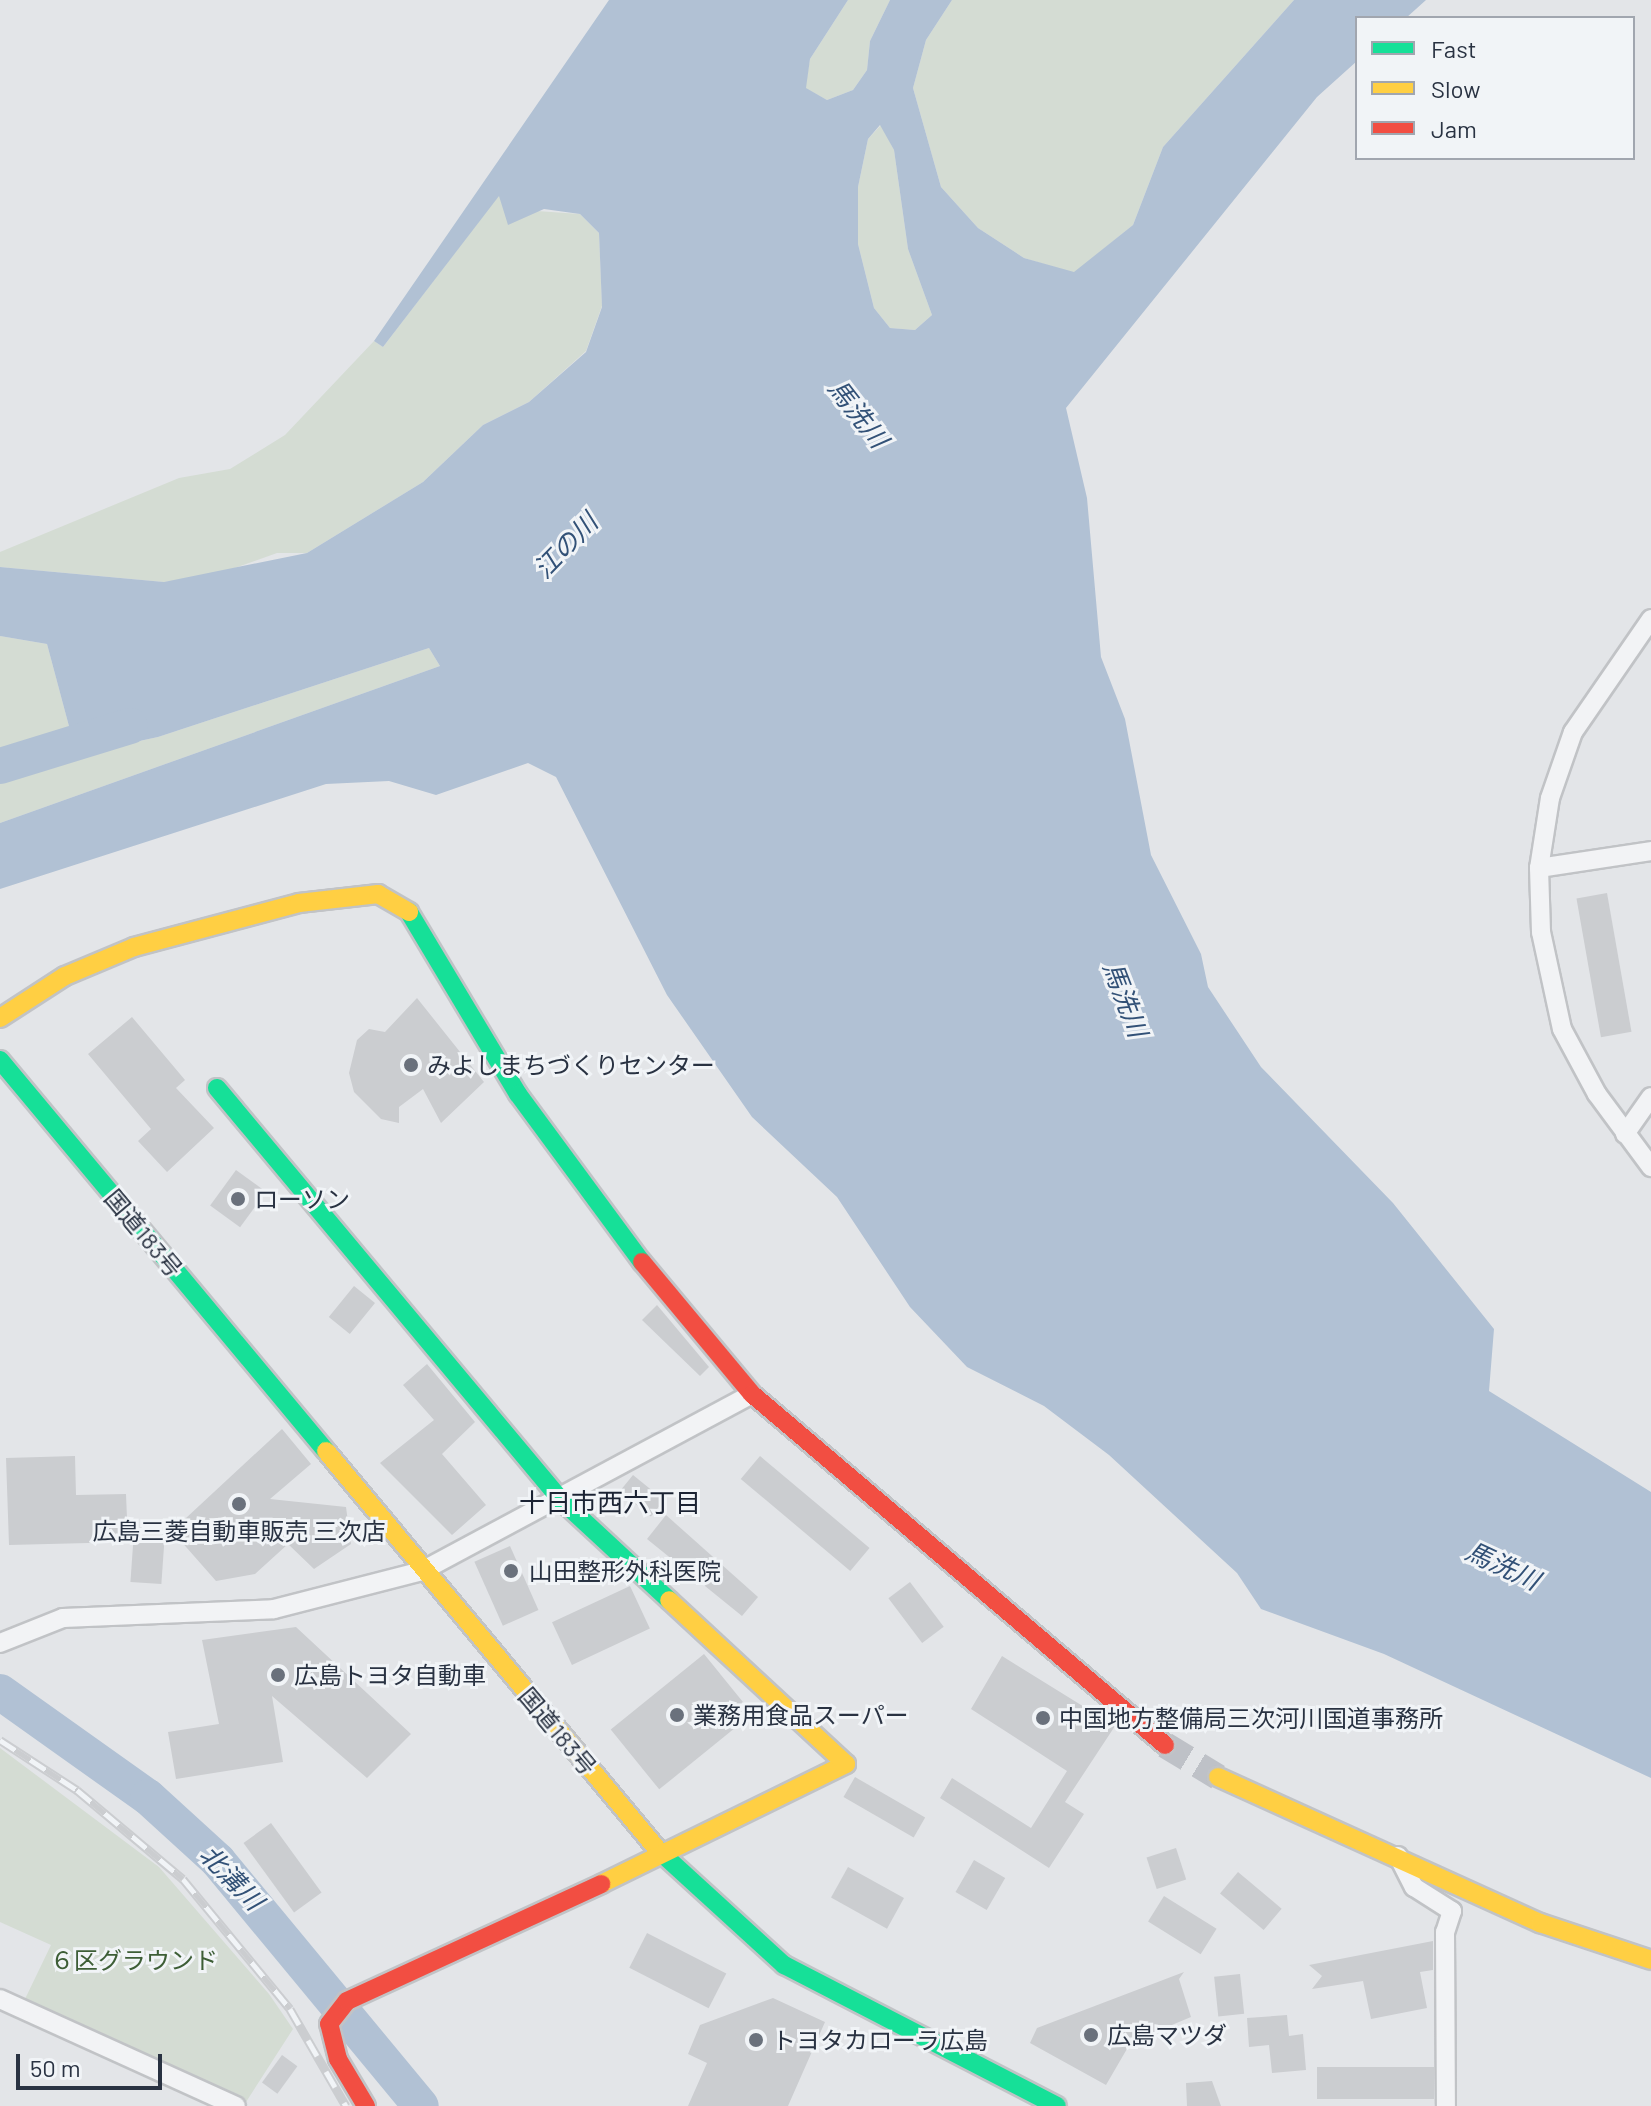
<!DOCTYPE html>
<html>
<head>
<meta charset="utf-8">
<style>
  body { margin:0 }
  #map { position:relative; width:1651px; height:2106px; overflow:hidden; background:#e3e5e8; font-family:Barlow,"Noto Sans JP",sans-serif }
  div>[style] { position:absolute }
  .green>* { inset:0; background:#d4dcd3 }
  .water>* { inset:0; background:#b1c1d4 }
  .river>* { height:36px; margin:-18px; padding:0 18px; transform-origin:18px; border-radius:18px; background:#b1c1d4 }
  .building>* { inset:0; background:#cbcdd0; transform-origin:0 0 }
  .secondary-tunnel>* { height:26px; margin-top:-13px; transform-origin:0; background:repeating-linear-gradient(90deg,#bec1c7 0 26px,transparent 0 39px) }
  .roads { filter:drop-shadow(2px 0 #c1c3c6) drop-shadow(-2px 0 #c1c3c6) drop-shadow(0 2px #c1c3c6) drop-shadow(0 -2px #c1c3c6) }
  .street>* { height:18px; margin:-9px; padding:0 9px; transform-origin:9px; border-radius:9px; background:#f2f3f5 }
  .fast>* { height:18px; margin:-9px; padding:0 9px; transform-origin:9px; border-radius:9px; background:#16e098 }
  .slow>* { height:18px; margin:-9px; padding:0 9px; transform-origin:9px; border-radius:9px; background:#ffcf43 }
  .jam>* { height:18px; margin:-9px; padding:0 9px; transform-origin:9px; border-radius:9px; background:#f24e42 }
  .rail>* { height:9px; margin-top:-4.5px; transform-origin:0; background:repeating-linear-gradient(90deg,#f1f4f7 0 18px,#cbcdd0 0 36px); box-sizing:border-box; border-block:2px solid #cbcdd0 }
  .dots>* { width:22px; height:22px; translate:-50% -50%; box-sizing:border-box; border:4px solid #f1f4f7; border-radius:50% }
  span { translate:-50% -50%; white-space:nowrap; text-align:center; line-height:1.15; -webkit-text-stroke:6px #f1f4f7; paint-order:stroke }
  .poi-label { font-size:24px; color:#293242 }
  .left { translate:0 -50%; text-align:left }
  .street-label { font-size:24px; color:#293242 }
  .park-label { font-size:24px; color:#3d5e36 }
  .water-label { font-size:26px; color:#325177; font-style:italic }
  .neighbourhood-label { font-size:26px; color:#1b2333 }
  .legend { position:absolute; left:1355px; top:16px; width:280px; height:144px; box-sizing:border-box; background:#f1f4f7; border:2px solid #a1a6af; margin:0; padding:10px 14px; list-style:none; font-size:24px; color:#293242 }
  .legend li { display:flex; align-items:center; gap:16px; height:40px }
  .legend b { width:40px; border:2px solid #a1a6af }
  .scale { position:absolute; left:16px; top:2054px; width:146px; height:36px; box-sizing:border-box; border:4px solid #293242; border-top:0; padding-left:10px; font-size:24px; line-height:28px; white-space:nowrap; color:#293242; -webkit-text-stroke:6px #f1f4f7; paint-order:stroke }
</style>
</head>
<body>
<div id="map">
  <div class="green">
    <i style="clip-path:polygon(848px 0,890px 0,870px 41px,867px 70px,853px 90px,827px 100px,805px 88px,810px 59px)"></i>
    <i style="clip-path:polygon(952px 0,1294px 0,1163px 147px,1133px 225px,1074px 273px,1024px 258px,978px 228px,941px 187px,913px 88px,926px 40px)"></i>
    <i style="clip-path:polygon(881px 125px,894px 150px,908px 249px,932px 315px,915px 330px,890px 328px,874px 308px,858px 244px,858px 187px,868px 139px)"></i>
    <i style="clip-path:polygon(499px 195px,507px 209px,580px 214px,599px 233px,602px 306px,586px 351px,529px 402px,483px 425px,423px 482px,307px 553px,277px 553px,212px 576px,164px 582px,0 567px,0 552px,179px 478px,230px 469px,285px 435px,374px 341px,383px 347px)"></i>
    <i style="clip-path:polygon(0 636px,47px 644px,70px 730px,93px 751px,158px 737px,429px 648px,440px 666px,0 823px)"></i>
    <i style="clip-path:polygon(0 1748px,159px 1867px,269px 1994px,293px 2029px,246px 2102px,25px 1999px,51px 1945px,0 1922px)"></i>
  </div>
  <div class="water">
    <i style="clip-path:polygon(evenodd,609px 0,848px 0,810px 59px,806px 88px,827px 100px,853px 90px,867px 70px,870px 41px,890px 0,952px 0,926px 40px,913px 88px,941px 187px,978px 228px,1024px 258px,1074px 272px,1133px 225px,1163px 147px,1294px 0,1426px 0,1406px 18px,1357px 18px,1357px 61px,1317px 97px,1066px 408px,1087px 498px,1101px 657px,1125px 719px,1151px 855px,1201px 954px,1208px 987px,1261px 1067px,1393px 1203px,1494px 1329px,1489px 1391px,1651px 1492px,1651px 1778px,1384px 1654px,1261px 1609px,1237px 1573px,1109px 1455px,1044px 1406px,967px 1367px,910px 1307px,837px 1197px,752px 1117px,667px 995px,556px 777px,528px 763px,436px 795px,389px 781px,326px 784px,0 889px,0 823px,440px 666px,429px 648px,158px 737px,93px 751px,70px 730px,47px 644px,0 636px,0 567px,164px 582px,307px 553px,423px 482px,483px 425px,529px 402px,586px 352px,602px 307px,599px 233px,580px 214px,544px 209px,508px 225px,499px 196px,383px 347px,374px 341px,609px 0,880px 125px,894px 150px,908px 249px,932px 315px,915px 330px,890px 328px,874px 308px,858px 244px,858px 187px,868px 139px,880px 125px)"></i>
  </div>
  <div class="river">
    <i style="left:0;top:766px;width:136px;rotate:-17.1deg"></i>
    <i style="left:0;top:1692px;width:181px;rotate:35.4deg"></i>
    <i style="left:148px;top:1797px;width:95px;rotate:42.4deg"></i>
    <i style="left:218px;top:1861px;width:318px;rotate:50.4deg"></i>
  </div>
  <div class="building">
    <i style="left:1607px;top:893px;width:141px;height:31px;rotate:80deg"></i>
    <i style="clip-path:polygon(417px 998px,484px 1082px,441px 1123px,423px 1089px,399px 1107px,399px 1123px,381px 1119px,354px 1092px,349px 1073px,357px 1040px,369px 1029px,385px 1032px)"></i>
    <i style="clip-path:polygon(132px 1017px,185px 1080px,176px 1088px,214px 1128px,167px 1172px,138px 1141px,151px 1129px,88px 1054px)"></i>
    <i style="left:236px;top:1170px;width:37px;height:44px;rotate:36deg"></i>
    <i style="left:354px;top:1286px;width:27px;height:40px;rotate:39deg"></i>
    <i style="clip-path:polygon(657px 1305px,709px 1367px,700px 1376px,642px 1320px)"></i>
    <i style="clip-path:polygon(427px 1364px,475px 1422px,442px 1454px,486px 1505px,452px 1535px,380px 1463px,434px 1420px,403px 1385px)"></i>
    <i style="clip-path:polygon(282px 1429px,311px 1464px,270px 1499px,346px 1507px,351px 1544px,314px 1569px,288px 1544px,255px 1574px,216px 1581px,172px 1531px)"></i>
    <i style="clip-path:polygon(75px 1456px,76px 1495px,126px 1494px,128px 1542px,9px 1545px,6px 1458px)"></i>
    <i style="left:760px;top:1456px;width:143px;height:30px;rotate:40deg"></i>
    <i style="left:633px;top:1475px;width:40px;height:21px;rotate:39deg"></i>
    <i style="clip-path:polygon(666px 1515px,758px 1597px,742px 1616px,647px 1539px)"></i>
    <i style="left:134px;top:1531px;width:31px;height:51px;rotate:4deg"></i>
    <i style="left:510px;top:1546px;width:70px;height:39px;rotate:66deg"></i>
    <i style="left:910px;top:1582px;width:56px;height:27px;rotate:53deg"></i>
    <i style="left:630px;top:1586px;width:47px;height:86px;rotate:65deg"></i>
    <i style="clip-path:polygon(296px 1627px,411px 1734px,367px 1778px,272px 1696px,283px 1762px,176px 1779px,168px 1732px,219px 1724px,202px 1640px)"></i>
    <i style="left:704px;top:1654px;width:77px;height:120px;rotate:51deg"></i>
    <i style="clip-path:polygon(1002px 1656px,1115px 1726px,1065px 1802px,1084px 1814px,1049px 1868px,940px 1798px,952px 1778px,1031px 1828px,1067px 1771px,971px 1709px)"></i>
    <i style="left:855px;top:1777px;width:81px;height:23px;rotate:30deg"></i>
    <i style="left:271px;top:1823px;width:86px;height:34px;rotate:54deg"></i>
    <i style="left:1176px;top:1848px;width:33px;height:31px;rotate:72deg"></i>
    <i style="left:974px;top:1860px;width:36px;height:37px;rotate:30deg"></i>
    <i style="left:848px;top:1867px;width:64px;height:35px;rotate:29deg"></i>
    <i style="left:1238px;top:1872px;width:57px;height:28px;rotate:40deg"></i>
    <i style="left:1164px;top:1896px;width:62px;height:30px;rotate:32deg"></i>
    <i style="left:647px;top:1933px;width:89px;height:39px;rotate:27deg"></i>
    <i style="clip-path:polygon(1433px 1941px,1433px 1970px,1420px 1972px,1427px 2008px,1371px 2019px,1363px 1981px,1312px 1989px,1322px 1976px,1309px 1965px)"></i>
    <i style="clip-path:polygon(1184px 1972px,1179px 1979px,1191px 2017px,1131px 2042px,1106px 2085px,1030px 2043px,1037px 2028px)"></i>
    <i style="left:1240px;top:1974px;width:40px;height:26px;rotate:84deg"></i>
    <i style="clip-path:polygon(773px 1998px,825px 2022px,788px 2106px,688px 2106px,707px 2063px,688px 2054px,700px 2025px)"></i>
    <i style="clip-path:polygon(1287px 2015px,1289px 2036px,1303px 2034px,1306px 2070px,1272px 2073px,1269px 2045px,1249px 2047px,1247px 2018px)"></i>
    <i style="left:282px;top:2055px;width:19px;height:34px;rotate:36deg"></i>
    <i style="left:1434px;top:2067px;width:32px;height:117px;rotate:90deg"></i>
    <i style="clip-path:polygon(1212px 2081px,1221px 2106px,1187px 2106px,1186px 2083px)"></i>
  </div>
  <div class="secondary-tunnel">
    <i style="left:1165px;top:1745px;width:62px;rotate:31.1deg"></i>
  </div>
  <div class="roads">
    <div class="street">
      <i style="left:1651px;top:619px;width:137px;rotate:124.6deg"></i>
      <i style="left:1573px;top:732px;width:70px;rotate:109.2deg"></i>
      <i style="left:1550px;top:798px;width:71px;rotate:98.9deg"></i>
      <i style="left:1539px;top:868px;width:64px;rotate:88.2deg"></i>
      <i style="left:1541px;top:932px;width:99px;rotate:77.8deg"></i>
      <i style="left:1562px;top:1029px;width:74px;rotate:61.7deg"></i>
      <i style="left:1597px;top:1094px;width:91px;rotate:53.5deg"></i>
      <i style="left:1539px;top:868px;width:113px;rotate:-8.6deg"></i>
      <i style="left:1625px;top:1134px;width:45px;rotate:-54.9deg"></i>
      <i style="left:0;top:1643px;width:68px;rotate:-21.6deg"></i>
      <i style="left:63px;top:1618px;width:211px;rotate:-2.4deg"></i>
      <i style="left:274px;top:1609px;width:153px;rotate:-14.4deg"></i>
      <i style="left:422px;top:1571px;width:374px;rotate:-28.2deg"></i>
      <i style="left:1398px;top:1856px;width:35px;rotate:63deg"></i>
      <i style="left:1414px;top:1887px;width:45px;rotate:32.3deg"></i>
      <i style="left:1452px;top:1911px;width:22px;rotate:108deg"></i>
      <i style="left:1445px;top:1932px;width:174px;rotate:89.7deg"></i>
      <i style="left:0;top:1999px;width:259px;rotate:24.4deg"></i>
    </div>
    <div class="fast">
      <i style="left:409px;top:912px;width:212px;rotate:59.1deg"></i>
      <i style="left:518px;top:1094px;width:209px;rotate:53.6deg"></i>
      <i style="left:0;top:1060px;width:509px;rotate:50.18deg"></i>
      <i style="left:217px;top:1088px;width:537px;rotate:50.14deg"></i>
      <i style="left:561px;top:1500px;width:147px;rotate:42.8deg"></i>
      <i style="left:658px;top:1850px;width:171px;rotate:42.4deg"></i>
      <i style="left:784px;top:1965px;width:307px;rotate:27.3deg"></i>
    </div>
    <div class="slow">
      <i style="left:0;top:1018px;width:77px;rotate:-32.9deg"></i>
      <i style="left:65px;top:976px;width:75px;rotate:-22.8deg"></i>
      <i style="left:134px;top:947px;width:171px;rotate:-14.9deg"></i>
      <i style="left:299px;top:903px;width:80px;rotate:-6.5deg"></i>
      <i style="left:378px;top:894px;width:36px;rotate:30deg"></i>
      <i style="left:326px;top:1451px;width:519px;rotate:50.24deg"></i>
      <i style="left:1218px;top:1777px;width:354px;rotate:24.4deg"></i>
      <i style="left:1540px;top:1923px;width:117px;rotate:18.4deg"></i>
      <i style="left:601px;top:1884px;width:273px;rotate:-26.1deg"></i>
      <i style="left:846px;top:1764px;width:241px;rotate:-137.2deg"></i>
    </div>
    <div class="jam">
      <i style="left:642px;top:1262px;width:172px;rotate:50.2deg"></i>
      <i style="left:752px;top:1394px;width:542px;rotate:40.36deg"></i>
      <i style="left:366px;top:2106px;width:55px;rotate:-120.8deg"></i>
      <i style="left:338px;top:2059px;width:36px;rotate:-104deg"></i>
      <i style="left:329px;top:2024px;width:29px;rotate:-52deg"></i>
      <i style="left:347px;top:2001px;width:280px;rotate:-24.7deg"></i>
    </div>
  </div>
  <div class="rail">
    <i style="left:0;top:1740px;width:92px;rotate:33deg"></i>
    <i style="left:77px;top:1790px;width:138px;rotate:40deg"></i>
    <i style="left:183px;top:1879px;width:168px;rotate:50.5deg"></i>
    <i style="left:290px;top:2009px;width:112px;rotate:60deg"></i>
  </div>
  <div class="dots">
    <i style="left:411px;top:1065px;background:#6a717c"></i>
    <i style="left:238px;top:1199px;background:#6a717c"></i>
    <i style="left:239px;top:1504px;background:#6a717c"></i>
    <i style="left:511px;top:1571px;background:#6a717c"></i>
    <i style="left:278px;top:1675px;background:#6a717c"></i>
    <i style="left:677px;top:1715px;background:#6a717c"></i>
    <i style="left:1043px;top:1718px;background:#6a717c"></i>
    <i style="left:1091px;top:2035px;background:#6a717c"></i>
    <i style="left:756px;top:2040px;background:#6a717c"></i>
  </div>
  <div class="poi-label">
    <span class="left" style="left:427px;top:1065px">みよしまちづくりセンター</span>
    <span class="left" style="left:254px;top:1199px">ローソン</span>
    <span style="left:239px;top:1531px">広島三菱自動車販売 三次店</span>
    <span class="left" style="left:529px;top:1571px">山田整形外科医院</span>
    <span class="left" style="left:294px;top:1675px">広島トヨタ自動車</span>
    <span class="left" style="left:693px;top:1715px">業務用食品スーパー</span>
    <span class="left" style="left:1059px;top:1718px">中国地方整備局三次河川国道事務所</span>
    <span class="left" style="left:1107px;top:2035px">広島マツダ</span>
    <span class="left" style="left:772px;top:2040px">トヨタカローラ広島</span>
  </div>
  <div class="street-label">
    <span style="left:144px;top:1233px;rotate:50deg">国道183号</span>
    <span style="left:558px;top:1731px;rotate:50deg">国道183号</span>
  </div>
  <div class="park-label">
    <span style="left:134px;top:1960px">６区グラウンド</span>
  </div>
  <div class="water-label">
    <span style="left:859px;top:413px;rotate:52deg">馬洗川</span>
    <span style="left:565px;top:545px;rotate:-46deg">江の川</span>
    <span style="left:1126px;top:999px;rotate:69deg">馬洗川</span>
    <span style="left:1503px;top:1565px;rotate:25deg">馬洗川</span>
    <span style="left:232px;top:1877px;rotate:46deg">北溝川</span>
  </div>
  <div class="neighbourhood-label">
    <span style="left:610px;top:1502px">十日市西六丁目</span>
  </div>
  <ul class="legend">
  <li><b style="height:10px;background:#16e098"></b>Fast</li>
  <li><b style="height:10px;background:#ffcf43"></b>Slow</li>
  <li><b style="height:10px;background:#f24e42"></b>Jam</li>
  </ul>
  <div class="scale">50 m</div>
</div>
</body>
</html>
